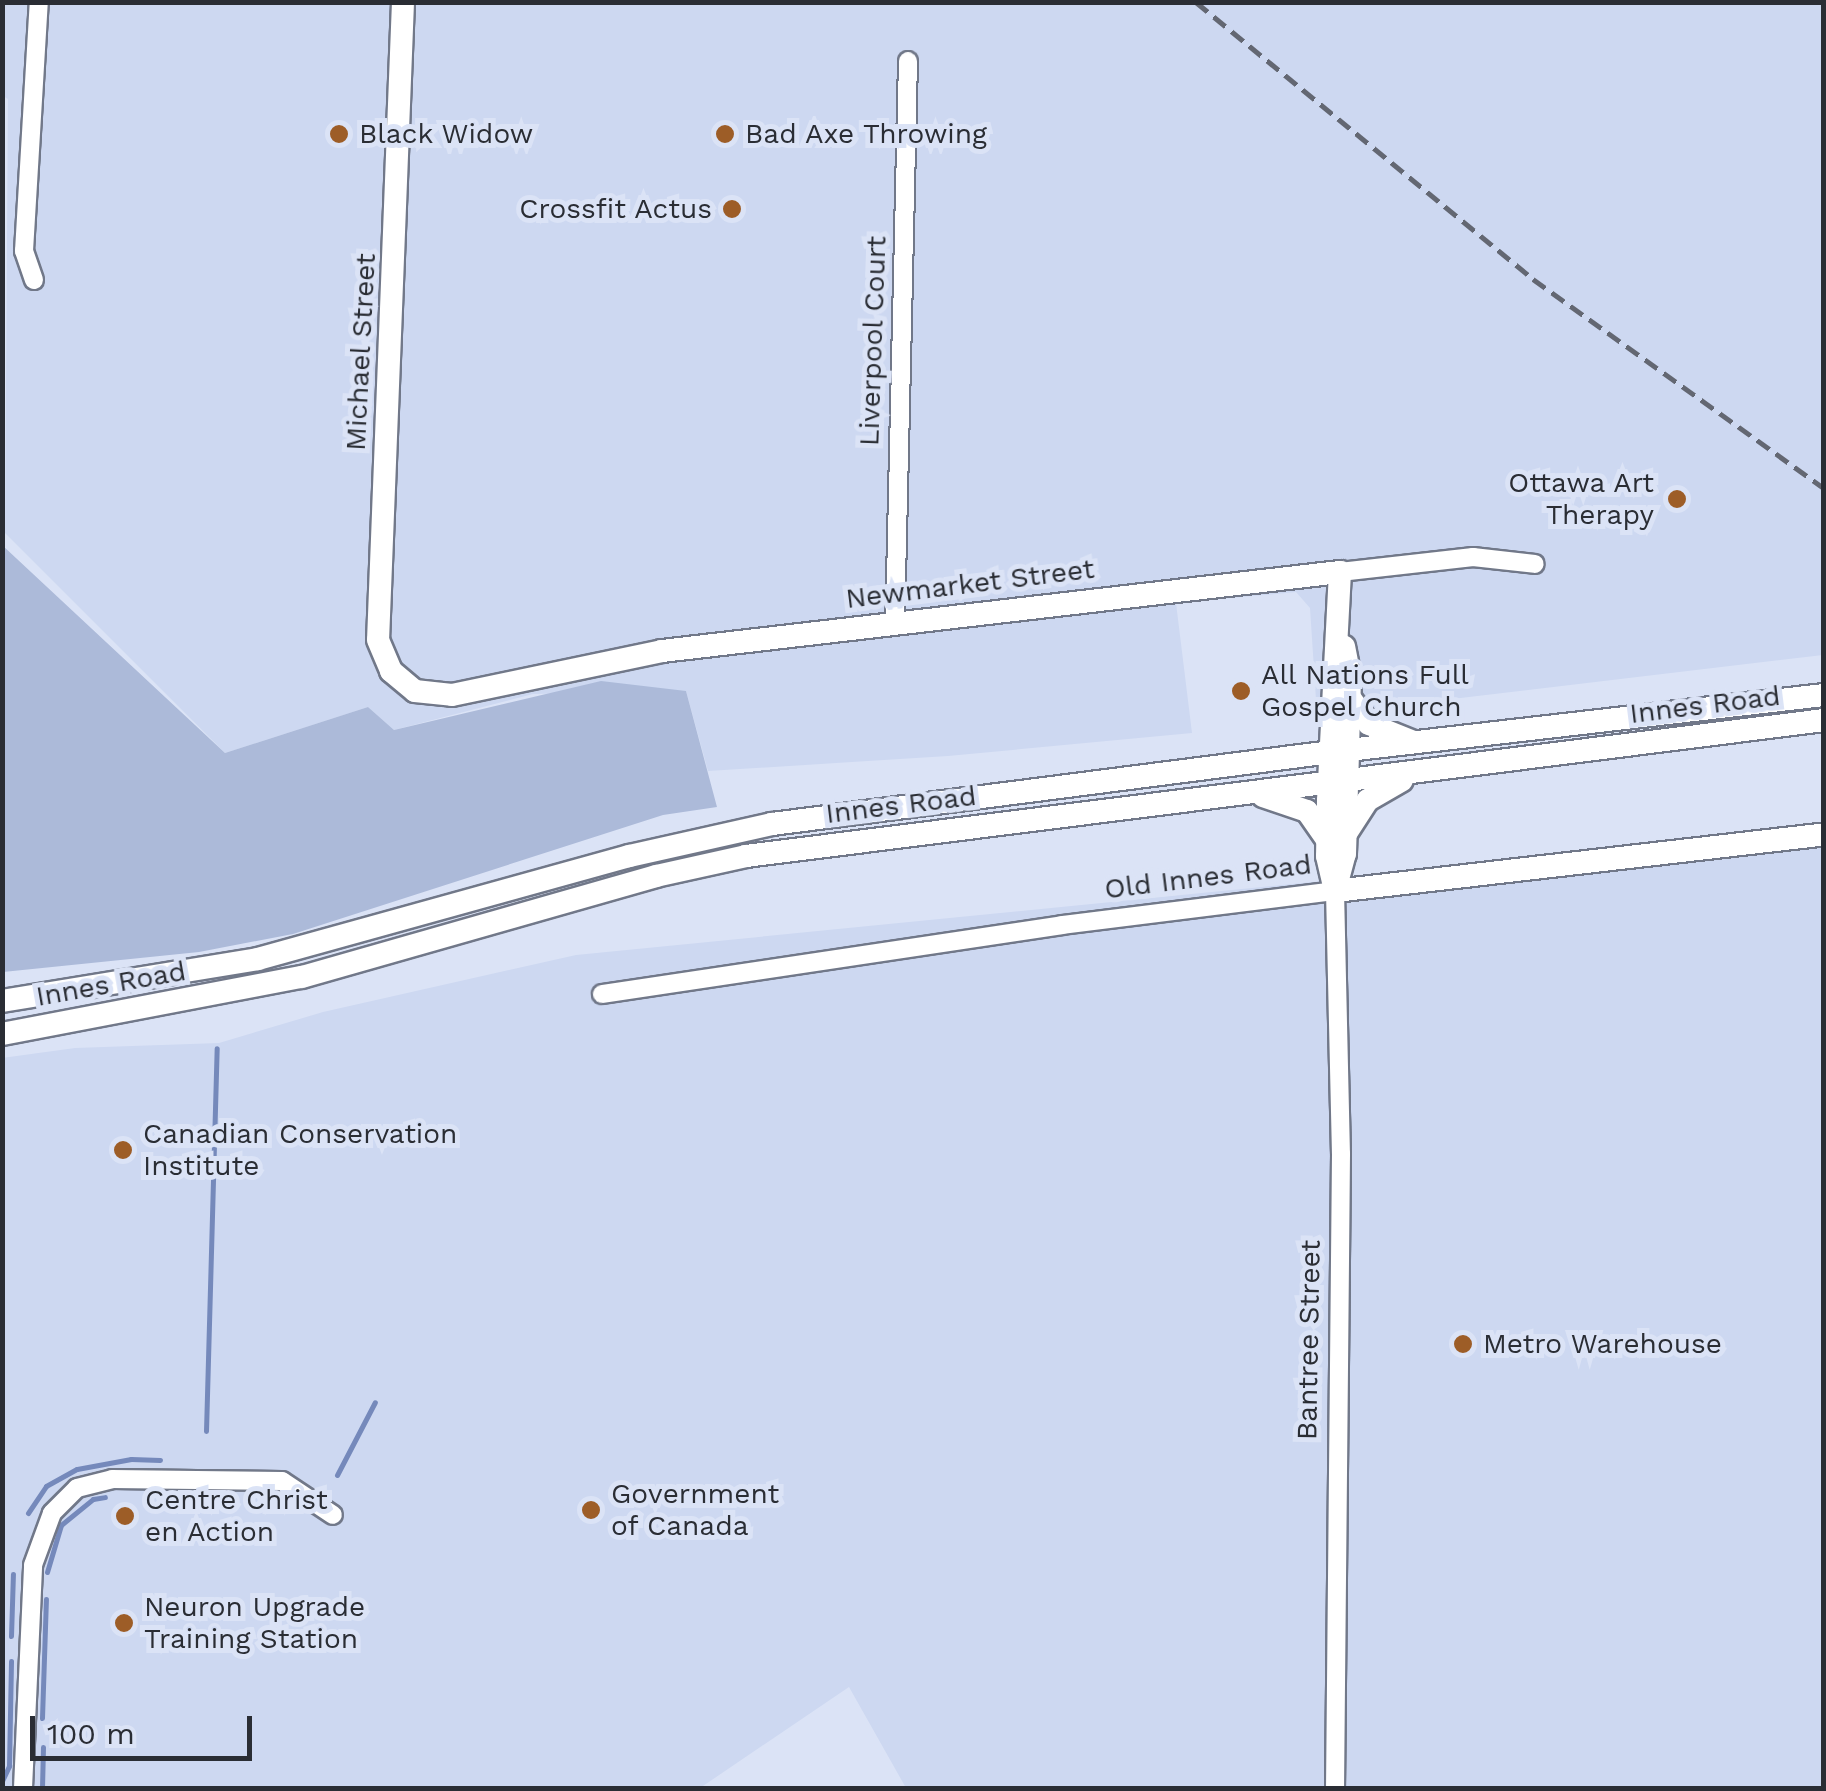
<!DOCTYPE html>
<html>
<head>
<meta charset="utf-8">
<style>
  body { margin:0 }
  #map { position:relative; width:1826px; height:1791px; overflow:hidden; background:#dbe3f6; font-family:"Work Sans",sans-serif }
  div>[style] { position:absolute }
  .built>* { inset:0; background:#cdd8f1 }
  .green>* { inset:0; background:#acbad9 }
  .stream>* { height:5px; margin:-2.5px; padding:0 2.5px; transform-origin:2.5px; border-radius:2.5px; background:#7589bb }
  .roads { filter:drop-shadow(2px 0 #717889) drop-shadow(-2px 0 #717889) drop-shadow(0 2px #717889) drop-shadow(0 -2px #717889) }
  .street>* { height:18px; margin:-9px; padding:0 9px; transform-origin:9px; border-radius:9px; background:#fff }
  .secondary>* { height:22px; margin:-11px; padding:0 11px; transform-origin:11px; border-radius:11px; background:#fff }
  .rail>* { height:5px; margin-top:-2.5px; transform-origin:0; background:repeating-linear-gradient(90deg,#636772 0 15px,transparent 0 23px) }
  .dots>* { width:28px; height:28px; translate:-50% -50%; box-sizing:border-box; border:5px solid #dbe3f6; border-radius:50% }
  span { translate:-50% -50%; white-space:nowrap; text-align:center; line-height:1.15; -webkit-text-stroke:10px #dbe3f6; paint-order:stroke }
  .poi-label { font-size:28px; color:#2a2d34 }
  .left { translate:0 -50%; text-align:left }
  .right { translate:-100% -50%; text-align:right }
  .street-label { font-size:28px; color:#2a2d34 }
  .frame { position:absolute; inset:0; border:5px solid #2a2d34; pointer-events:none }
  .scale { position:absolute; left:30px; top:1716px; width:222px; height:45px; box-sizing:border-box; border:5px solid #2a2d34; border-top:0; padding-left:12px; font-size:30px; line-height:35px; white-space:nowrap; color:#2a2d34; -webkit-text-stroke:8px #dbe3f6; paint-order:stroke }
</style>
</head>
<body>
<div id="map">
  <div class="built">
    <i style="clip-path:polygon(2px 3px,1823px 3px,1823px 655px,1317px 715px,1310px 608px,1296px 592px,1176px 603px,1192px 733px,948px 756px,708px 771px,686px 691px,533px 694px,394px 730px,368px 707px,225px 753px,5px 533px,8px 99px,3px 96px)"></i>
    <i style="clip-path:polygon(1823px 825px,1823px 1788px,906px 1788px,849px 1687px,700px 1788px,3px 1788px,2px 1058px,75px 1048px,219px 1043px,323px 1012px,576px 955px,1566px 857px)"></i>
  </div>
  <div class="green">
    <i style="clip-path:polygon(2px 545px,225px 753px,368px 707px,394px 730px,601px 681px,686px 691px,717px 807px,663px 815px,293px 934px,199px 952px,3px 972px)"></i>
  </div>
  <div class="stream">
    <i style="left:206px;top:1431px;width:383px;rotate:-88.4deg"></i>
    <i style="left:337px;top:1475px;width:82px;rotate:-62.5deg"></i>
    <i style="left:28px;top:1513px;width:32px;rotate:-56deg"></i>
    <i style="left:46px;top:1486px;width:35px;rotate:-29deg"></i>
    <i style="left:77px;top:1469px;width:55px;rotate:-10.5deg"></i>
    <i style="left:131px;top:1459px;width:29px;rotate:2deg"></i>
    <i style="left:47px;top:1572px;width:49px;rotate:-73.4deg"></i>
    <i style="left:61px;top:1525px;width:41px;rotate:-39.1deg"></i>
    <i style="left:93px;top:1499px;width:12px;rotate:-9deg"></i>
    <i style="left:11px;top:1636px;width:62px;rotate:-88.2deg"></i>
    <i style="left:42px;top:1718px;width:119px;rotate:-88.1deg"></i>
    <i style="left:2px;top:1781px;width:17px;rotate:-65deg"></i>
    <i style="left:9px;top:1766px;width:105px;rotate:-88.9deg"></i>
    <i style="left:42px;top:1788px;width:41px;rotate:-88.6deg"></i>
  </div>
  <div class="roads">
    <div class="street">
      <i style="left:34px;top:280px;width:31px;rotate:-109deg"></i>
      <i style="left:24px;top:251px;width:249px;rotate:-86.6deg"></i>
      <i style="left:1340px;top:572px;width:134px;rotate:-6.4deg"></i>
      <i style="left:1473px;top:557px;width:62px;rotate:6.4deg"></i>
      <i style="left:895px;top:624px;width:563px;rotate:-88.68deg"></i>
      <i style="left:602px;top:994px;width:465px;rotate:-8.5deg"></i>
      <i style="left:1062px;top:925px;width:275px;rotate:-7.1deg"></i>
      <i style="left:1335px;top:891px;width:263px;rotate:88.7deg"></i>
      <i style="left:1341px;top:1154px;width:634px;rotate:90.54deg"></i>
      <i style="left:23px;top:1788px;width:223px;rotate:-87.4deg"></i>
      <i style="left:33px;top:1565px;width:55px;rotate:-69.9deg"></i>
      <i style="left:52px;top:1513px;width:35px;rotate:-45deg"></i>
      <i style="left:77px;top:1488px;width:36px;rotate:-14deg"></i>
      <i style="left:112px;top:1479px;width:170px;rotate:0.7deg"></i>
      <i style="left:282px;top:1481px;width:61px;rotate:33.7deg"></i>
    </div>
    <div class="secondary">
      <i style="left:403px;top:2px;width:638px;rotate:92.24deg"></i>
      <i style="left:378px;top:640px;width:34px;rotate:67deg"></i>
      <i style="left:391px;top:671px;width:31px;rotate:40deg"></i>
      <i style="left:415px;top:691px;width:37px;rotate:6deg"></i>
      <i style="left:452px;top:695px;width:215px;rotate:-11.8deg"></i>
      <i style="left:662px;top:651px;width:683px;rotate:-6.65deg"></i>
      <i style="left:1340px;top:572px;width:229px;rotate:93deg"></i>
      <i style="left:1328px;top:801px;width:55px;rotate:91deg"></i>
      <i style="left:1327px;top:856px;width:36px;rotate:77deg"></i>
      <i style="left:1350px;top:698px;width:32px;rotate:54deg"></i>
      <i style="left:1369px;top:724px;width:45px;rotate:22deg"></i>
      <i style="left:1263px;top:796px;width:46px;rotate:18.8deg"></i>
      <i style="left:1307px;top:811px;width:35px;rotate:55deg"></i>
      <i style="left:1347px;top:832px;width:38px;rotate:-57deg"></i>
      <i style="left:1368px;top:800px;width:39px;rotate:-30deg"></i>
      <i style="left:1337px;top:883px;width:30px;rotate:-75deg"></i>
      <i style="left:1345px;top:854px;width:104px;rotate:-88.3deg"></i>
      <i style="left:1348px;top:750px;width:73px;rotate:-88.4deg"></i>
      <i style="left:1350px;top:677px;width:31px;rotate:-101deg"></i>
      <i style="left:1335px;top:891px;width:492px;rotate:-6.6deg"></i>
      <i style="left:2px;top:1001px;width:259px;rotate:-9.3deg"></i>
      <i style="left:258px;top:959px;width:385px;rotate:-15.5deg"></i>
      <i style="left:629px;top:856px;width:147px;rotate:-12.6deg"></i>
      <i style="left:772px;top:824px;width:564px;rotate:-7.34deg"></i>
      <i style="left:1331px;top:752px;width:496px;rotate:-6.6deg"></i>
      <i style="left:2px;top:1034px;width:305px;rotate:-10.8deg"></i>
      <i style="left:302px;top:977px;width:368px;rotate:-15.9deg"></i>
      <i style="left:656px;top:876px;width:92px;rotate:-12.5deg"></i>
      <i style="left:746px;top:856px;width:1087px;rotate:-7.19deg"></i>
    </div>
  </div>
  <div class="rail">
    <i style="left:1196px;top:2px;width:436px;rotate:39.4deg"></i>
    <i style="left:1533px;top:279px;width:358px;rotate:35.7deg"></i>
  </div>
  <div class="dots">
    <i style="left:339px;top:134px;background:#9d5d27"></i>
    <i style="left:725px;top:134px;background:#9d5d27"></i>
    <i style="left:732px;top:209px;background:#9d5d27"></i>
    <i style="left:1677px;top:499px;background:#9d5d27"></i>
    <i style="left:1241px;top:691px;background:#9d5d27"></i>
    <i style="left:123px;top:1150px;background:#9d5d27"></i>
    <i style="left:1463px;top:1344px;background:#9d5d27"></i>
    <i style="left:591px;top:1510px;background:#9d5d27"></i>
    <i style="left:125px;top:1516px;background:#9d5d27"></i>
    <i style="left:124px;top:1623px;background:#9d5d27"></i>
  </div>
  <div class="poi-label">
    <span class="left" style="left:359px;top:134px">Black Widow</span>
    <span class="left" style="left:745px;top:134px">Bad Axe Throwing</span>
    <span class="right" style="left:712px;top:209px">Crossfit Actus</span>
    <span class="right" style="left:1654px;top:499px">Ottawa Art<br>Therapy</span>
    <span class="left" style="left:1261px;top:691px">All Nations Full<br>Gospel Church</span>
    <span class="left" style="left:143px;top:1150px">Canadian Conservation<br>Institute</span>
    <span class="left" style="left:1483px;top:1344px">Metro Warehouse</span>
    <span class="left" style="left:611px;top:1510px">Government<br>of Canada</span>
    <span class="left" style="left:145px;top:1516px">Centre Christ<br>en Action</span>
    <span class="left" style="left:144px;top:1623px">Neuron Upgrade<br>Training Station</span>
  </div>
  <div class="street-label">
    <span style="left:873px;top:341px;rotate:-88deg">Liverpool Court</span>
    <span style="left:361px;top:352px;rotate:-87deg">Michael Street</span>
    <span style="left:970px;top:584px;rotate:-7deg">Newmarket Street</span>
    <span style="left:1705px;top:705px;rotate:-7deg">Innes Road</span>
    <span style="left:901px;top:805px;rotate:-7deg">Innes Road</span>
    <span style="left:1208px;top:877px;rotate:-7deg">Old Innes Road</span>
    <span style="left:111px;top:984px;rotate:-10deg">Innes Road</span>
    <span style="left:1309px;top:1340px;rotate:-89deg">Bantree Street</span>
  </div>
  <div class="frame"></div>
  <div class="scale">100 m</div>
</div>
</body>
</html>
